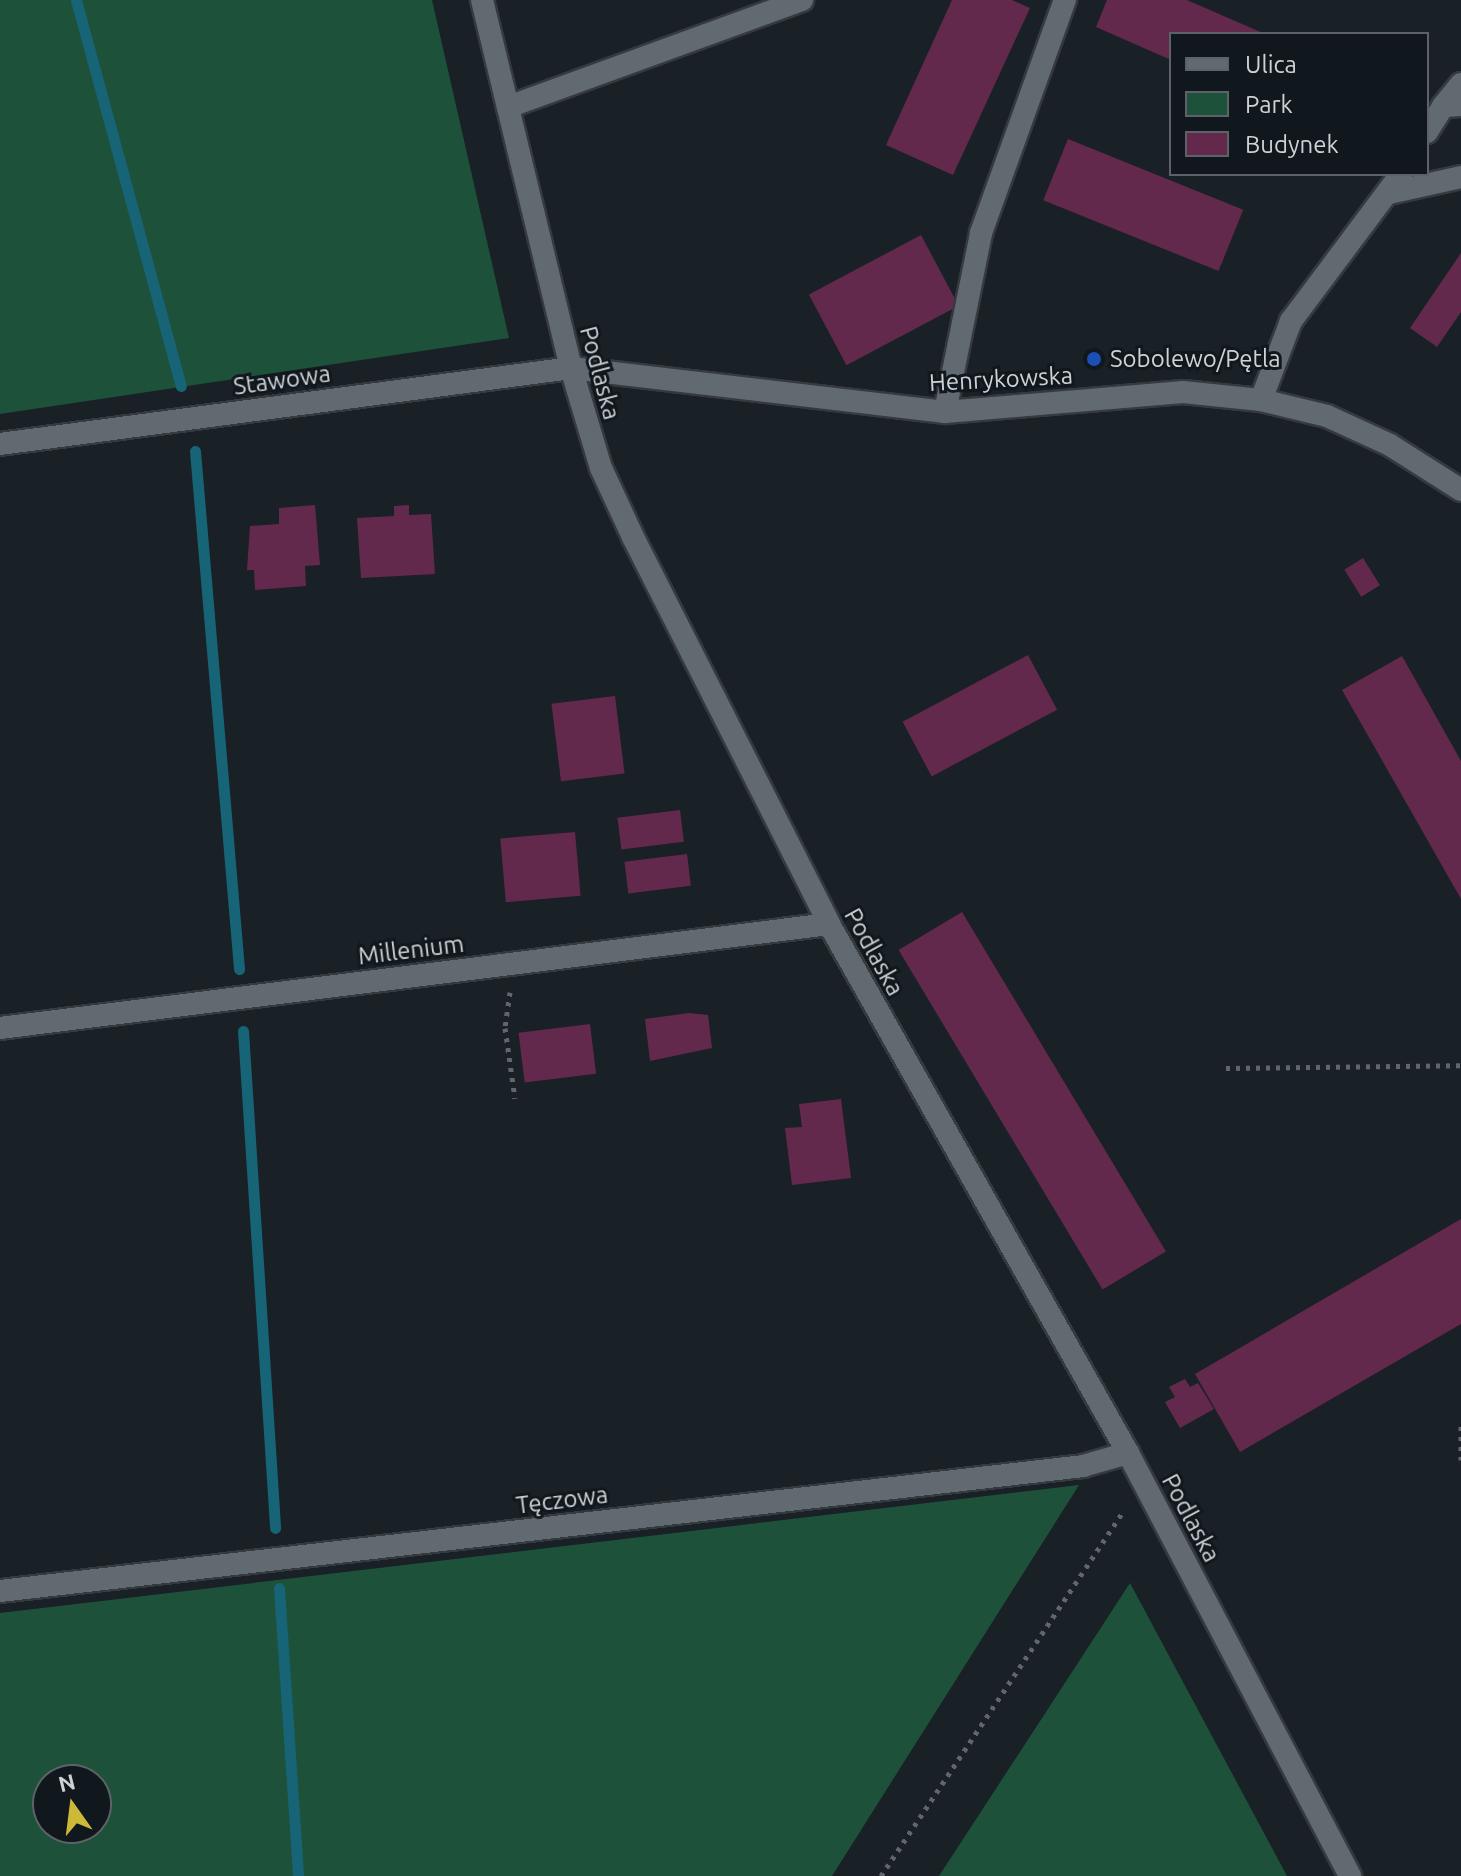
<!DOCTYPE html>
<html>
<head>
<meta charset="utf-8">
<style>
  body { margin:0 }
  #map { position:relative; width:1461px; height:1876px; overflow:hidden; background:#192026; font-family:Ubuntu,sans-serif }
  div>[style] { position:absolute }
  .green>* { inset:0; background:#1e513a }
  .stream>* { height:11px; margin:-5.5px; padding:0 5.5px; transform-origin:5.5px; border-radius:5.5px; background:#166475 }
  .building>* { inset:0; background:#63294c; transform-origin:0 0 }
  .path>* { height:5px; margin-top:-2.5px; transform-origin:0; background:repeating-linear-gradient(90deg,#60666c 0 4px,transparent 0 10px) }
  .roads { filter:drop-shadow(2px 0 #353a3f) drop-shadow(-2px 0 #353a3f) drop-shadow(0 2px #353a3f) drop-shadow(0 -2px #353a3f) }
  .minor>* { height:22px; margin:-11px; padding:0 11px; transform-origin:11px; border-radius:11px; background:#626a71 }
  .tertiary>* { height:22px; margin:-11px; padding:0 11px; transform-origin:11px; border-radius:11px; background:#626a71 }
  .dots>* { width:22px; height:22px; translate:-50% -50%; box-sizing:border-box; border:4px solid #10171d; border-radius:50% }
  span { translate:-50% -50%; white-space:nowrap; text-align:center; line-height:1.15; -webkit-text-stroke:6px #10171d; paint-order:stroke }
  .poi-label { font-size:24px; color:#cdd2d6 }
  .left { translate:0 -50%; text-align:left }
  .street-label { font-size:24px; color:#cdd2d6 }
  .legend { position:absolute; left:1169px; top:32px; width:260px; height:144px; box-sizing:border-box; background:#10171d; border:2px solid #5c6267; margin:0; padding:10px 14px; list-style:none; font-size:24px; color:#cdd2d6 }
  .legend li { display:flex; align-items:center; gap:16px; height:40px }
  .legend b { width:40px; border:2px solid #5c6267 }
  .north { position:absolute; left:32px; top:1764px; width:80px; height:80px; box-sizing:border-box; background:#10171d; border:2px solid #5c6267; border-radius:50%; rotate:346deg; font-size:22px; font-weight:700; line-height:32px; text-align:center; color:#cdd2d6 }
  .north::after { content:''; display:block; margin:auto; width:28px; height:36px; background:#cdb938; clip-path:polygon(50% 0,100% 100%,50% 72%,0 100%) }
</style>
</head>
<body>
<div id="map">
  <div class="green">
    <i style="clip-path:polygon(0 0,432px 0,509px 338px,0 414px)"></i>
    <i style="clip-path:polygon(evenodd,1079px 1485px,832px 1876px,0 1876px,0 1613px,1079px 1485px,96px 1780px,96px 1828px,48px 1828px,48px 1780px,96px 1780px)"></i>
    <i style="clip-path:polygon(1130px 1583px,1287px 1876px,939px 1876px)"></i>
  </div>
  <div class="stream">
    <i style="left:76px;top:0;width:400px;rotate:74.8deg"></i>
    <i style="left:195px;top:451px;width:520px;rotate:85.14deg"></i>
    <i style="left:243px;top:1031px;width:498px;rotate:86.3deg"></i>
    <i style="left:279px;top:1588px;width:289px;rotate:86.2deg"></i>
  </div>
  <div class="building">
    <i style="clip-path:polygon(952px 0,1012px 0,1030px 8px,953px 175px,886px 145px)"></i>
    <i style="clip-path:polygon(1107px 0,1187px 0,1265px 34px,1171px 34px,1171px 60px,1096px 27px)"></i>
    <i style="left:1068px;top:139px;width:189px;height:66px;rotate:22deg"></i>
    <i style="left:921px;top:235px;width:80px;height:127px;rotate:62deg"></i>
    <i style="clip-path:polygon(1461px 253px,1461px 312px,1437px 347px,1410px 328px)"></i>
    <i style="clip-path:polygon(315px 505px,320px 565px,305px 566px,306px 586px,255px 590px,254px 570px,247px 570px,250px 526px,279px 524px,279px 508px)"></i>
    <i style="clip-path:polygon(409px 505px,409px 515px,431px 514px,435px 574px,361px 578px,357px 518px,394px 516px,394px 506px)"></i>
    <i style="left:1363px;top:558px;width:32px;height:22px;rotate:58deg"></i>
    <i style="left:1028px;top:655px;width:62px;height:142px;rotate:62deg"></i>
    <i style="clip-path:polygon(1402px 656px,1461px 761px,1461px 899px,1342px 690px)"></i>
    <i style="left:615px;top:696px;width:78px;height:64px;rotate:83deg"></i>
    <i style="left:680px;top:810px;width:32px;height:63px;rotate:83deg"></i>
    <i style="left:575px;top:832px;width:64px;height:75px;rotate:85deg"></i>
    <i style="left:687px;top:854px;width:32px;height:63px;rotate:83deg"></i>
    <i style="left:962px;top:912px;width:396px;height:74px;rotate:59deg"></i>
    <i style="clip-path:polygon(689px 1013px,708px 1015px,712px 1048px,650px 1061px,645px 1019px)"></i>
    <i style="left:590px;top:1024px;width:50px;height:72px;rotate:83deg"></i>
    <i style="clip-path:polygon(841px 1099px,851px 1178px,792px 1185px,785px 1128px,802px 1127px,799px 1104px)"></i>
    <i style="clip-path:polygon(1461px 1219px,1461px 1324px,1240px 1452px,1195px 1374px)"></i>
    <i style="clip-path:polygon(1185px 1379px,1190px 1387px,1198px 1383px,1214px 1409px,1180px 1428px,1165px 1402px,1175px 1397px,1169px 1387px)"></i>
  </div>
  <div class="path">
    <i style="left:510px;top:992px;width:36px;rotate:98deg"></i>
    <i style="left:505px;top:1028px;width:71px;rotate:81.9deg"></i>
    <i style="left:1226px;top:1068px;width:235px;rotate:-0.7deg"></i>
    <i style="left:1461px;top:1426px;width:34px;rotate:90deg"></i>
    <i style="left:881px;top:1876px;width:439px;rotate:-56.4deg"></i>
  </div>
  <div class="roads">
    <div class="minor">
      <i style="left:1461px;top:84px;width:28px;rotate:129deg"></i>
      <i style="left:1443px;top:106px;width:18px;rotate:-3deg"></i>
      <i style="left:508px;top:107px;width:313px;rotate:-20deg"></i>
      <i style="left:1427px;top:132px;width:31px;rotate:-58deg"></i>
      <i style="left:1389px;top:193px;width:74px;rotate:-12.5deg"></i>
      <i style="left:571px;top:368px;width:104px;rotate:73.3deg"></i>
      <i style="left:601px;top:468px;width:78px;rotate:65.1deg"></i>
      <i style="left:634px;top:539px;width:432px;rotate:63.1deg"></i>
      <i style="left:829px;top:924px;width:608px;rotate:60.52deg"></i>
      <i style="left:1128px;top:1453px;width:478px;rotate:62.3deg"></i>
      <i style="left:1261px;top:400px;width:85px;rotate:-69.2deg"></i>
      <i style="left:1291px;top:321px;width:184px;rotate:-53.2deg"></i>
      <i style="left:945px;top:412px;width:183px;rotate:-78.6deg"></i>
      <i style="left:981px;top:233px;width:248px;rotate:-70.2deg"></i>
      <i style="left:0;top:444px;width:576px;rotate:-7.58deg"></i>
      <i style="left:571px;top:368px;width:377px;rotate:6.7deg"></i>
      <i style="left:945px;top:412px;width:239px;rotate:-4.8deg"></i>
      <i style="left:1183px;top:392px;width:78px;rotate:5.9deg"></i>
      <i style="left:1261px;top:400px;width:68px;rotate:13.6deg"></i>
      <i style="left:1327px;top:416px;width:69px;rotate:24.7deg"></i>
      <i style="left:1390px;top:445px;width:84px;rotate:32.4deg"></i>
      <i style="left:0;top:1028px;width:835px;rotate:-7.15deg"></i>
      <i style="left:0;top:1591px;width:1090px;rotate:-6.58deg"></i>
      <i style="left:1083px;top:1466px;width:47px;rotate:-16.1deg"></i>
    </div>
    <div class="tertiary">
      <i style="left:482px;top:0;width:379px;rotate:76.4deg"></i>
    </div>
  </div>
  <div class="dots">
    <i style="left:1094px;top:359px;background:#1a4fb4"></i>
  </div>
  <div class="poi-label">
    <span class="left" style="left:1110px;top:359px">Sobolewo/Pętla</span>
  </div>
  <div class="street-label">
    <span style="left:600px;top:373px;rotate:75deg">Podlaska</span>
    <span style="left:1001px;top:379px;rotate:-3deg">Henrykowska</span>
    <span style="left:282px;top:380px;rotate:-8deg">Stawowa</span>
    <span style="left:411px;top:950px;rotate:-7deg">Millenium</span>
    <span style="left:874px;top:952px;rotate:61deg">Podlaska</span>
    <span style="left:562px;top:1500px;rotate:-7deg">Tęczowa</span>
    <span style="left:1191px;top:1518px;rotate:62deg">Podlaska</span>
  </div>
  <ul class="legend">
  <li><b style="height:10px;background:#626a71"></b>Ulica</li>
  <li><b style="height:22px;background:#1e513a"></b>Park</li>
  <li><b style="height:22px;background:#63294c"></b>Budynek</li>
  </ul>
  <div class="north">N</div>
</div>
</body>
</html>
